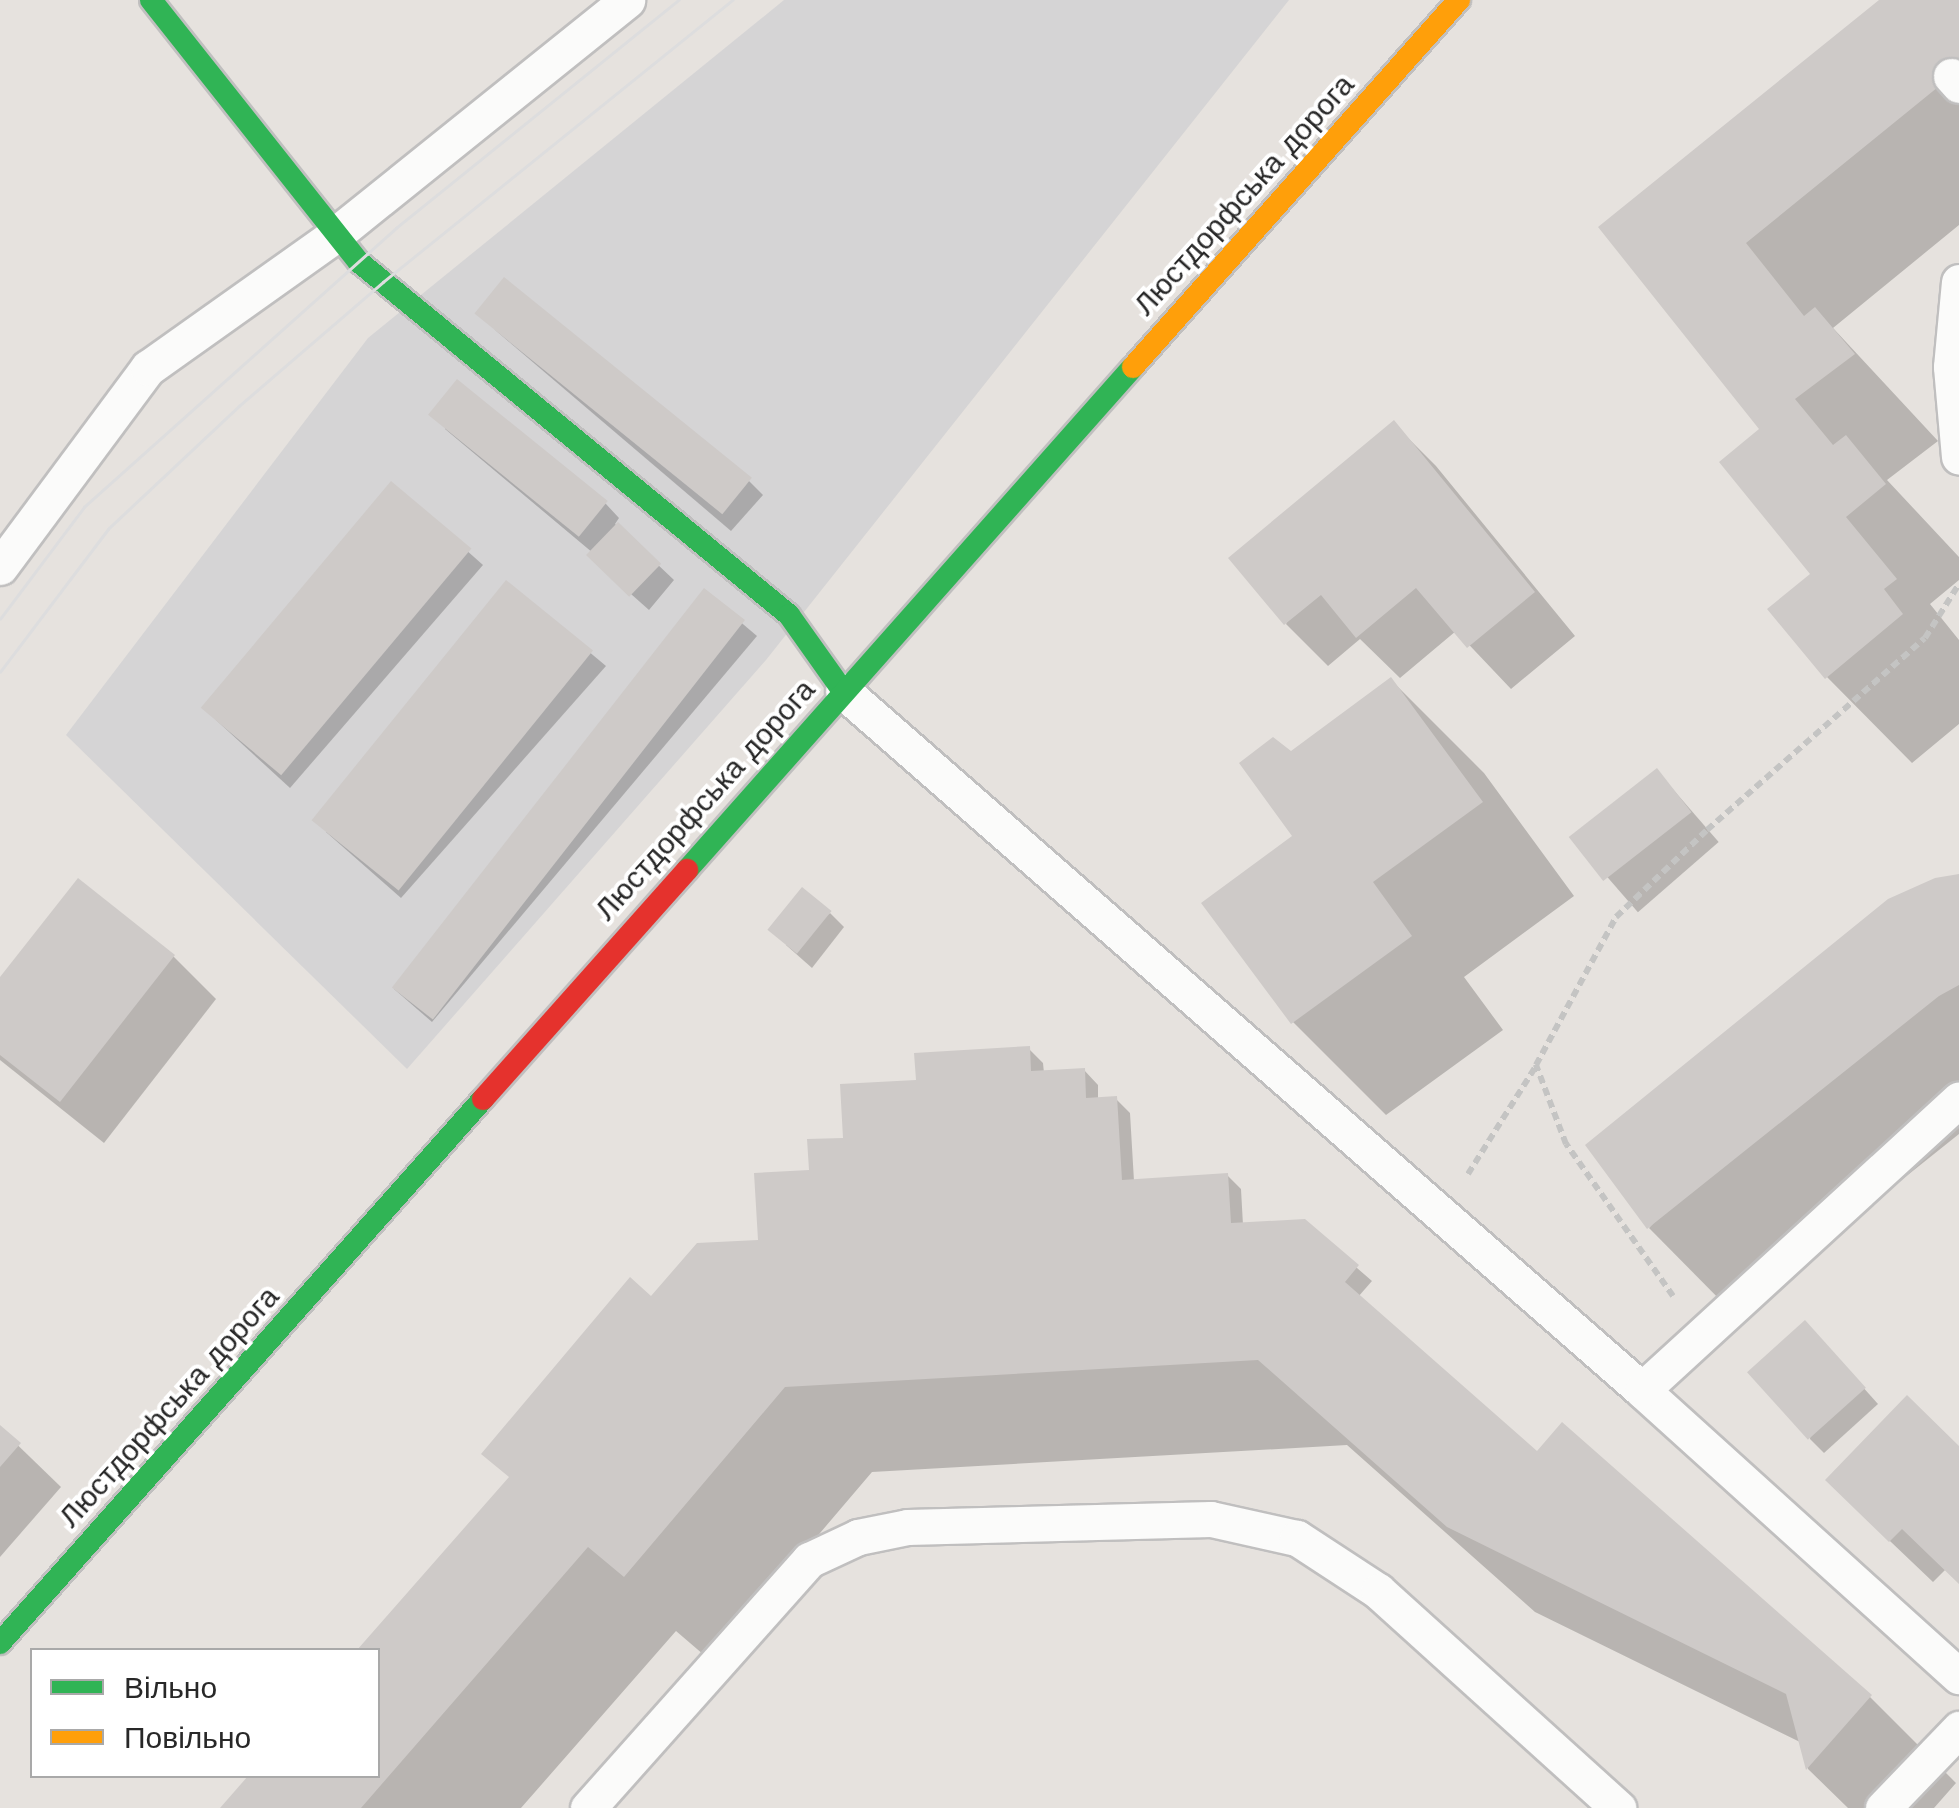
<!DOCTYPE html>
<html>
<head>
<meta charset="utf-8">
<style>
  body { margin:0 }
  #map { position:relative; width:1959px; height:1808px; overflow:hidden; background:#e6e2de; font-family:"Work Sans",sans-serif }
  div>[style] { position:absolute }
  .industrial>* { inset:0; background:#d5d4d5 }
  .shadow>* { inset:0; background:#0003; transform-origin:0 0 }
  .building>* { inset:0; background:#cecac8; transform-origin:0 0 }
  .path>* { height:6px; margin-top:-3px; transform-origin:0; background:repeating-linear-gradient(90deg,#c4c4c3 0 8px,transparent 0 13px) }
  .roads { filter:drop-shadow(2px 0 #c0bfbf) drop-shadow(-2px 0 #c0bfbf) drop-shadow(0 2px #c0bfbf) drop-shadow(0 -2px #c0bfbf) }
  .lane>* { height:35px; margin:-17.5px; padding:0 17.5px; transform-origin:17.5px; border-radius:17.5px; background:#fbfbfa }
  .fast>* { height:22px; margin:-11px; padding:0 11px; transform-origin:11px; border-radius:11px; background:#30b455 }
  .slow>* { height:22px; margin:-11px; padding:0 11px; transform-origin:11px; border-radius:11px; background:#ff9f0a }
  .jam>* { height:22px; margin:-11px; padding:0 11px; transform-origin:11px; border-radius:11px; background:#e5322d }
  .tram>* { height:2.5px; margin:-1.25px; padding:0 1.25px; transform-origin:1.25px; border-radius:1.25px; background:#ddddde }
  span { translate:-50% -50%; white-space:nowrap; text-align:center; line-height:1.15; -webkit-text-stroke:8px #fff; paint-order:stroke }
  .street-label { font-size:30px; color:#282828 }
  .legend { position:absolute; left:30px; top:1648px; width:350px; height:130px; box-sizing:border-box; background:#fff; border:2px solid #a9a9a9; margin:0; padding:12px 18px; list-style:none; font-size:30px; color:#282828 }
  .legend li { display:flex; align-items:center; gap:20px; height:50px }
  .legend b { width:50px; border:2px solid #a9a9a9 }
</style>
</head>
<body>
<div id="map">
  <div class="industrial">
    <i style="clip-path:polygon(784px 0,1289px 0,766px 660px,407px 1069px,66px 735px,368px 338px)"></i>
  </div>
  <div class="shadow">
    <i style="clip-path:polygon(1882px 0,1959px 0,1959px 225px,1833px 328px,1938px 441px,1887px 480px,1959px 557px,1959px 580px,1930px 604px,1959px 640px,1959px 724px,1912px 763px,1827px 677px,1814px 574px,1763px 429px,1602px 228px)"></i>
    <i style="clip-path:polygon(494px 329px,749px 481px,763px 495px,731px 531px)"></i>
    <i style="clip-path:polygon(457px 383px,606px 504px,619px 518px,615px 524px,674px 580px,649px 610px,604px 570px,593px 553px,445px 429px)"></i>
    <i style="clip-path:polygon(1394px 424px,1436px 466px,1575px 636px,1511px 689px,1456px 631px,1400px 678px,1360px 639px,1328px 666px,1286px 624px)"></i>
    <i style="clip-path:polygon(392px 484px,483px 565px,290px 788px,216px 720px)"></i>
    <i style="clip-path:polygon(507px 583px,606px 666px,401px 898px,326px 832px)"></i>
    <i style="clip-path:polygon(704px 591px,757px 636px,432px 1022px,394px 989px)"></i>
    <i style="clip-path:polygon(1391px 680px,1484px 773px,1574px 896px,1464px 977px,1503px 1030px,1386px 1115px,1293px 1022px,1296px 836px,1291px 754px)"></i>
    <i style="left:1657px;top:771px;width:94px;height:107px;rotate:49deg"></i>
    <i style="clip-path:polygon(1959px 876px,1959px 1134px,1734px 1314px,1649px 1228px)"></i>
    <i style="clip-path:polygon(78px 882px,174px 957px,216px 999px,104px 1143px,0 1060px,0 981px)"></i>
    <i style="clip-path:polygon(830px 913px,844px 927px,812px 968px,786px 945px)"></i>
    <i style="clip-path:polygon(1029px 1049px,1043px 1063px,1044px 1073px,1084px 1070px,1098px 1085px,1098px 1100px,1116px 1099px,1130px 1113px,1134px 1181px,1227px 1175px,1241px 1189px,1243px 1225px,1304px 1222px,1372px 1281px,1358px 1297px,1537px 1454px,1563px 1426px,1870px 1697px,1956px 1783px,1934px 1808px,1848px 1808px,1808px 1769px,1802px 1743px,1535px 1612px,1347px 1445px,872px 1472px,711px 1661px,676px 1631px,521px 1808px,223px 1808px,251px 1776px,378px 1776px,378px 1650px,361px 1650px,511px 1478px,651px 1299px,761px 1242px,812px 1172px,918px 1082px)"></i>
    <i style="clip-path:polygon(1818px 1337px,1878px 1404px,1824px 1453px,1810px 1439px)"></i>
    <i style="clip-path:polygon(0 1428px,61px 1487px,0 1557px)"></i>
    <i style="clip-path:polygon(1959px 1449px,1959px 1582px,1946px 1569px,1933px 1582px,1870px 1522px)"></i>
  </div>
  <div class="building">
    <i style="clip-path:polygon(1879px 0,1959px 0,1959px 70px,1746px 243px,1804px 316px,1815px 307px,1855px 354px,1795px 399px,1833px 445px,1846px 435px,1886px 484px,1846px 517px,1897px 579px,1884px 589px,1903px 614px,1825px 679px,1767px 609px,1810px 574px,1719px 462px,1759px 429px,1598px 227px)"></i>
    <i style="left:504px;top:277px;width:319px;height:47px;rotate:39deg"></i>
    <i style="left:457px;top:379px;width:194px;height:46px;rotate:39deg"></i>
    <i style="clip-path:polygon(1394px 420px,1535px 592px,1467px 648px,1416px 588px,1356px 638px,1321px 595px,1284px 625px,1228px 558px)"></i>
    <i style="left:391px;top:481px;width:105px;height:296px;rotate:40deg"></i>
    <i style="left:618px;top:522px;width:60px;height:46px;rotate:44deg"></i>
    <i style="left:506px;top:580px;width:112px;height:309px;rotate:39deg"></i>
    <i style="left:704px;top:588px;width:52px;height:507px;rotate:38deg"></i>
    <i style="clip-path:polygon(1391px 677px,1483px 802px,1373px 882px,1412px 936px,1291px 1024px,1201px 903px,1292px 836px,1239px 763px,1273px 737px,1291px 751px)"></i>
    <i style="left:1657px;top:768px;width:56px;height:112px;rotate:52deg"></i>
    <i style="clip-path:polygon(1959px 874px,1959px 985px,1939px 996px,1647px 1229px,1585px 1145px,1888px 899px,1935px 878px)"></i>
    <i style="clip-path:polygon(78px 878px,175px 955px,60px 1102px,0 1055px,0 977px)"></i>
    <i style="left:802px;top:887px;width:38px;height:55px;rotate:39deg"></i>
    <i style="clip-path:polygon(1030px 1046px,1031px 1071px,1085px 1068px,1086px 1098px,1117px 1096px,1122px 1180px,1228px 1173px,1231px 1223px,1305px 1219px,1359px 1265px,1345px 1282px,1537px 1451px,1562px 1422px,1872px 1695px,1806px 1770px,1786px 1694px,1447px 1527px,1258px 1360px,785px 1387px,624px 1577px,588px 1547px,361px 1808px,220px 1808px,248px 1776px,378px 1776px,378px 1650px,357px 1650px,509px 1477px,481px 1454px,630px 1277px,651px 1296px,697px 1243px,758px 1240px,754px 1173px,809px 1170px,807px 1139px,843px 1138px,840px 1084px,916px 1080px,914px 1053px)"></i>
    <i style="left:1805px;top:1320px;width:91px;height:78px;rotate:48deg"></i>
    <i style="clip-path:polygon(1907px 1395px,1959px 1446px,1959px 1584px,1902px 1529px,1889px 1542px,1825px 1480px)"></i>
    <i style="clip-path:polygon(0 1425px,21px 1443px,0 1467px)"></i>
  </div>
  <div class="path">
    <i style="left:1468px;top:1174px;width:128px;rotate:-57.8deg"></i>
    <i style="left:1673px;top:1296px;width:186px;rotate:-125.1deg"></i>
    <i style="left:1566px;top:1144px;width:85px;rotate:-110.8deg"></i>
    <i style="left:1536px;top:1065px;width:168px;rotate:-61.6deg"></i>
    <i style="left:1616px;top:917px;width:126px;rotate:-43.7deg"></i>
    <i style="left:1707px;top:830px;width:290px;rotate:-41.4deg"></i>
    <i style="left:1925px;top:638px;width:64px;rotate:-57.8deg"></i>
  </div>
  <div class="roads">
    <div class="lane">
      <i style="left:1951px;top:76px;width:12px;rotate:48deg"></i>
      <i style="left:1959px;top:282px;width:85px;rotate:95.4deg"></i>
      <i style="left:1951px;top:367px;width:90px;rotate:84.9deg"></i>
      <i style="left:0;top:567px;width:248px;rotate:-53.4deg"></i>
      <i style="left:148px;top:368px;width:229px;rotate:-35.4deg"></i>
      <i style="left:335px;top:235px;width:375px;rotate:-38.8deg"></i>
      <i style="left:843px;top:691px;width:1062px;rotate:41.18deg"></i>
      <i style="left:1642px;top:1390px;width:427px;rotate:42.1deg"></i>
      <i style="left:1642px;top:1390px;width:430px;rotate:-42.5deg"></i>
      <i style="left:588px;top:1808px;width:332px;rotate:-48.3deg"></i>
      <i style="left:809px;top:1560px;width:54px;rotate:-25.1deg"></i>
      <i style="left:858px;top:1537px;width:50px;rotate:-11.5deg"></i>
      <i style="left:907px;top:1527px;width:304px;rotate:-1.5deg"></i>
      <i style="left:1211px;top:1519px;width:88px;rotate:12.5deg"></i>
      <i style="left:1297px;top:1538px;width:97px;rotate:33.2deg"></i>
      <i style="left:1378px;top:1591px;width:324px;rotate:42.1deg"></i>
      <i style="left:1883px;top:1808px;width:110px;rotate:-46.1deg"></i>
    </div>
    <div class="fast">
      <i style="left:151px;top:0;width:335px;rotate:51.6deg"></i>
      <i style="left:359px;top:262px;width:556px;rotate:39.38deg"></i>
      <i style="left:789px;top:615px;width:93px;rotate:54.6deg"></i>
      <i style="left:687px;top:870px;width:672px;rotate:-48.44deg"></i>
      <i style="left:0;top:1643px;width:727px;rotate:-48.4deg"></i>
    </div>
    <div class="slow">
      <i style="left:1133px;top:367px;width:491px;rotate:-48.4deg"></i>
    </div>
    <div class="jam">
      <i style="left:483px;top:1099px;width:307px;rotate:-48.3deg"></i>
    </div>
  </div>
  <div class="tram">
    <i style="left:0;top:619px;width:140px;rotate:-53.1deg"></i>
    <i style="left:84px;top:507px;width:419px;rotate:-41.8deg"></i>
    <i style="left:396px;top:228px;width:363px;rotate:-38.9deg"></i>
    <i style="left:0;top:672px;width:179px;rotate:-52.9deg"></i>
    <i style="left:108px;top:529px;width:180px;rotate:-43.2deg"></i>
    <i style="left:239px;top:406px;width:190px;rotate:-40.7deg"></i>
    <i style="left:383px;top:282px;width:449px;rotate:-38.9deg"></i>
  </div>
  <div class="street-label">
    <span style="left:1244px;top:195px;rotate:-48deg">Люстдорфська дорога</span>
    <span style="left:705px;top:800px;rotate:-48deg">Люстдорфська дорога</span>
    <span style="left:169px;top:1407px;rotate:-48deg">Люстдорфська дорога</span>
  </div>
  <ul class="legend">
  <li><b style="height:12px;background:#30b455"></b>Вільно</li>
  <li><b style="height:12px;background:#ff9f0a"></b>Повільно</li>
  </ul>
</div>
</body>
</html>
